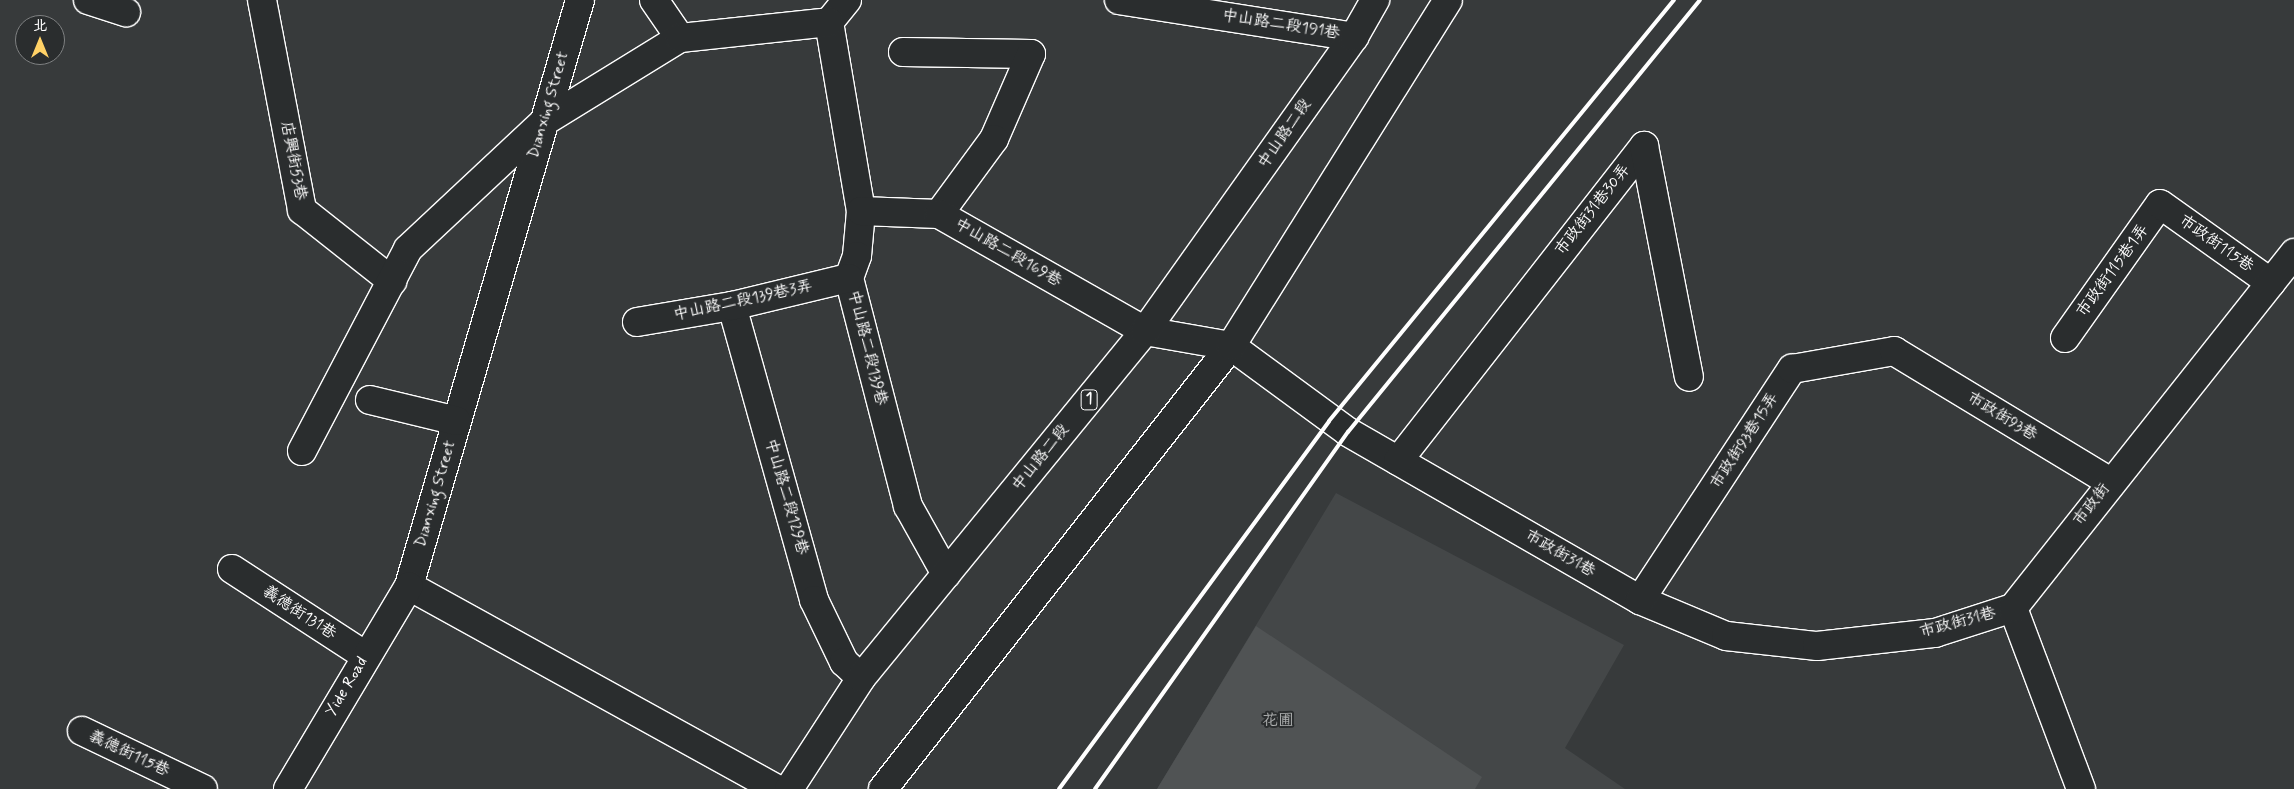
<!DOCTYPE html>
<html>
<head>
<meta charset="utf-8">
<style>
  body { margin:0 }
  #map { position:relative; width:2294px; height:789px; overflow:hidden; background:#373a3b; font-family:Mynerve,"LXGW WenKai TC",sans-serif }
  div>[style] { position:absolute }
  .built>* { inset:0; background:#444748 }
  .green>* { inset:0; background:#505354 }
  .roads { filter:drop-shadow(1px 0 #fff) drop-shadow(-1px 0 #fff) drop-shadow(0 1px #fff) drop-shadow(0 -1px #fff) }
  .minor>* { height:28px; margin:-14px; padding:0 14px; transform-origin:14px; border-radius:14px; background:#2a2d2e }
  .major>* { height:28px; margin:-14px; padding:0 14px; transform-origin:14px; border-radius:14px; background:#2a2d2e }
  .rail>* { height:4px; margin:-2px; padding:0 2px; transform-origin:2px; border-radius:2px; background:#fff }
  span { translate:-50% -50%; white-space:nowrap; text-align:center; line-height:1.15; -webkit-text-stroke:4px #2a2d2e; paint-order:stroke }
  .shield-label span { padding:1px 4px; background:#2a2d2e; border:1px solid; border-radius:4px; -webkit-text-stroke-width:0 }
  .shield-label { font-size:15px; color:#fff; font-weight:700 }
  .street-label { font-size:16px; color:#fff }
  .park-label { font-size:16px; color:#b0b2b2 }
  .north { position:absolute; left:15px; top:15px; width:50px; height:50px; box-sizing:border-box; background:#2a2d2e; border:1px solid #7f8182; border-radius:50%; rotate:0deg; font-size:14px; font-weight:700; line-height:20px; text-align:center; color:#fff }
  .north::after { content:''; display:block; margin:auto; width:18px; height:22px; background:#ffd166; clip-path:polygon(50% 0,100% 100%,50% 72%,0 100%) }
</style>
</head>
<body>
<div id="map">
  <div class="built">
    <i style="clip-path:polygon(1336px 493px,1624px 645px,1565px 748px,1625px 789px,1157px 789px)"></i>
  </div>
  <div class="green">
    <i style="clip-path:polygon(1256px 626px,1482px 777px,1475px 789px,1157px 789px)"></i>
  </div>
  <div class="roads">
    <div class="minor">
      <i style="left:88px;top:0;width:40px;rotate:18deg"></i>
      <i style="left:262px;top:0;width:214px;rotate:79.2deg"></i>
      <i style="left:302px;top:210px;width:115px;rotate:38.3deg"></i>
      <i style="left:580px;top:0;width:610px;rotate:106.27deg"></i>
      <i style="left:409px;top:586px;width:419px;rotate:28.9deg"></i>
      <i style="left:654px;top:0;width:46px;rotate:55.6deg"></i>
      <i style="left:847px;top:0;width:28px;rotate:129deg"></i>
      <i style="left:829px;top:22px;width:192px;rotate:80.4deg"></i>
      <i style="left:861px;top:211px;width:45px;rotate:95.1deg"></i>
      <i style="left:857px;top:256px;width:23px;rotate:110deg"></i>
      <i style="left:849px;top:278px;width:236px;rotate:75.5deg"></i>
      <i style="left:908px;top:506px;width:78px;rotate:60.8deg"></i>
      <i style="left:1119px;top:0;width:238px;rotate:8.9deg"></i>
      <i style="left:903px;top:52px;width:128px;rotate:0.9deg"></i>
      <i style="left:1031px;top:54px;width:93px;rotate:113.5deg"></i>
      <i style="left:994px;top:139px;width:93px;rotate:126.3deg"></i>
      <i style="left:861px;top:211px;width:78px;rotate:2.2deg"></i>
      <i style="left:939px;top:214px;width:237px;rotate:29.6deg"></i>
      <i style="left:1145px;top:331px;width:87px;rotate:9.9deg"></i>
      <i style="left:1231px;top:346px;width:145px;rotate:36.3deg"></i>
      <i style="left:1348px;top:432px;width:337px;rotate:29.9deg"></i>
      <i style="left:1640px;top:600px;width:93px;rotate:22.7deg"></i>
      <i style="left:1726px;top:636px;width:92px;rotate:6.3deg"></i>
      <i style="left:1817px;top:646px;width:119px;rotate:-6.3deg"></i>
      <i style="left:1935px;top:633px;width:82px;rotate:-17.8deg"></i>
      <i style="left:732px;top:306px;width:305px;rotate:74.4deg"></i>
      <i style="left:814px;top:600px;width:69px;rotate:64.2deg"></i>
      <i style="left:844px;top:662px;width:23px;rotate:43deg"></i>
      <i style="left:637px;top:322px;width:96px;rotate:-9.6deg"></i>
      <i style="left:732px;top:306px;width:120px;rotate:-13.5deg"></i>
      <i style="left:2065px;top:338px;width:164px;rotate:-54.7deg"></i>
      <i style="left:2160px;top:204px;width:136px;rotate:35.4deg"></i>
      <i style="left:370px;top:400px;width:89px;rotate:13.6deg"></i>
      <i style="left:302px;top:451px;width:228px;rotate:-62.3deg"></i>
      <i style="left:408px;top:249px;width:187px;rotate:-43.1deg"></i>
      <i style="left:545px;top:121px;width:158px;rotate:-31.6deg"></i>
      <i style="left:680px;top:38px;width:150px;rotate:-6.1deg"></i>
      <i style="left:1398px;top:461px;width:400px;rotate:-52deg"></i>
      <i style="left:1644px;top:146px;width:235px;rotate:79deg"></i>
      <i style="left:232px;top:569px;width:160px;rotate:33deg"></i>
      <i style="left:1640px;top:600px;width:277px;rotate:-56.7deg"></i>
      <i style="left:1792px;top:369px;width:104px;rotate:-10deg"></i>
      <i style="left:1894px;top:351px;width:253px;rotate:31.2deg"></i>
      <i style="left:82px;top:731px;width:134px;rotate:25.6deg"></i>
      <i style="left:288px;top:789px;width:236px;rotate:-59.2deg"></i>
      <i style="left:2081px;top:789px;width:193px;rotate:-110.6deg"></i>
      <i style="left:2013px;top:608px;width:453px;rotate:-51.6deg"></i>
    </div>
    <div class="major">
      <i style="left:789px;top:789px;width:132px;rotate:-57deg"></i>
      <i style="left:861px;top:678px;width:448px;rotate:-50.7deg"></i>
      <i style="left:1145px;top:331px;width:361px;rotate:-54.6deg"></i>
      <i style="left:1354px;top:37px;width:43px;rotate:-60.4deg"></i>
      <i style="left:883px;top:789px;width:563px;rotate:-51.85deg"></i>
      <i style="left:1231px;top:346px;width:408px;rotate:-57.9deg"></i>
    </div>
  </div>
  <div class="rail">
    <i style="left:1059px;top:789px;width:456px;rotate:-53.7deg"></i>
    <i style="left:1329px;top:421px;width:544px;rotate:-50.67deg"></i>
    <i style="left:1095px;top:789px;width:438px;rotate:-54.7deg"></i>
    <i style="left:1348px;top:432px;width:557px;rotate:-50.83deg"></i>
  </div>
  <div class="shield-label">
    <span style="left:1089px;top:400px">1</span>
  </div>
  <div class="street-label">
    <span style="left:1281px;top:25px;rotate:9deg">中山路二段191巷</span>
    <span style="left:549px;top:105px;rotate:-74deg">Dianxing Street</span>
    <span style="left:1285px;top:134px;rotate:-55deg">中山路二段</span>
    <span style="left:293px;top:161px;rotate:79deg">店興街53巷</span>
    <span style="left:1593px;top:210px;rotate:-52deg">市政街31巷30弄</span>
    <span style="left:2216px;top:244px;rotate:35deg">市政街115巷</span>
    <span style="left:1008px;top:253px;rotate:30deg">中山路二段169巷</span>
    <span style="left:2113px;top:271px;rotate:-54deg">市政街115巷1弄</span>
    <span style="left:743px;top:301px;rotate:-12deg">中山路二段139巷3弄</span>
    <span style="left:867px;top:348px;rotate:76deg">中山路二段139巷</span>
    <span style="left:2002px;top:417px;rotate:31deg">市政街93巷</span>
    <span style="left:1745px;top:441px;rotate:-57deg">市政街93巷15弄</span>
    <span style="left:1041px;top:458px;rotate:-51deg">中山路二段</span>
    <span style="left:436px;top:494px;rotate:-74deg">Dianxing Street</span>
    <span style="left:786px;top:497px;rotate:74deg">中山路二段129巷</span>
    <span style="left:2092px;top:505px;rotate:-52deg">市政街</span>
    <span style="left:1560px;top:554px;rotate:30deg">市政街31巷</span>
    <span style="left:299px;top:613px;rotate:33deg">義德街131巷</span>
    <span style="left:1958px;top:623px;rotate:-15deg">市政街31巷</span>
    <span style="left:347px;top:687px;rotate:-59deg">Yide Road</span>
    <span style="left:129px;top:754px;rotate:25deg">義德街115巷</span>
  </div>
  <div class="park-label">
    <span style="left:1278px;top:721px">花圃</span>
  </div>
  <div class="north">北</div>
</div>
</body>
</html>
